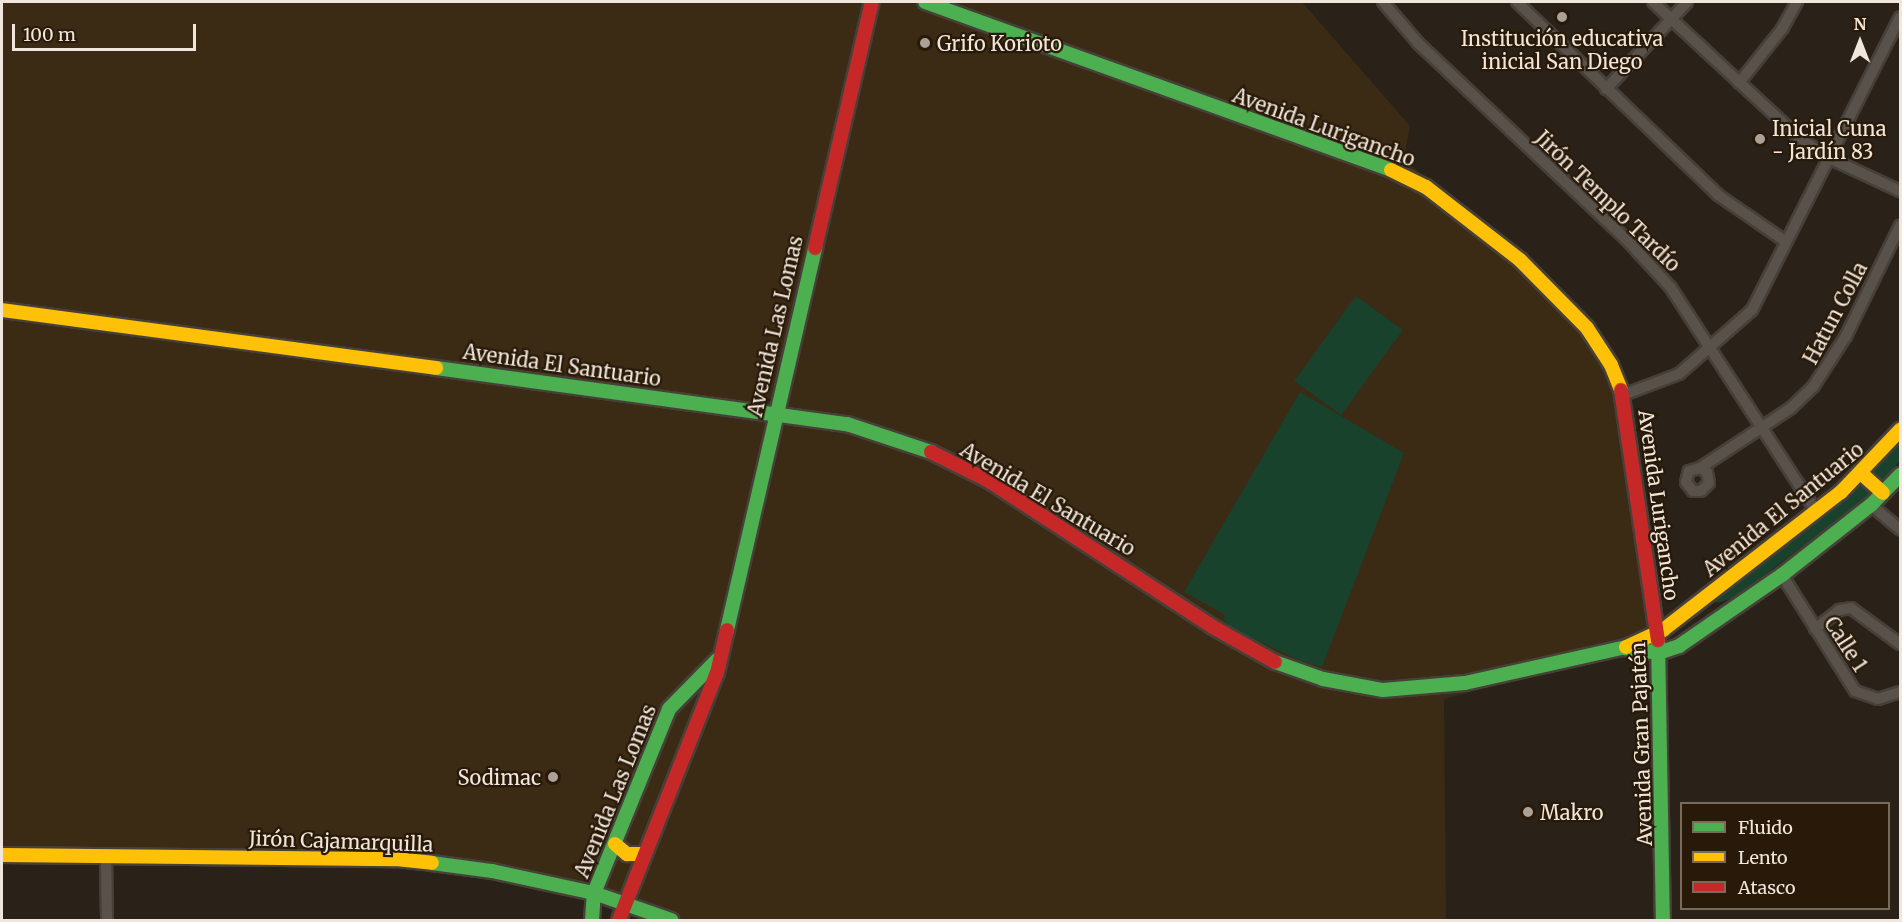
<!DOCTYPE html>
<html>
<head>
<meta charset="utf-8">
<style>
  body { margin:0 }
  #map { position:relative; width:1902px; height:922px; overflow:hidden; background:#2a2219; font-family:Merriweather,serif }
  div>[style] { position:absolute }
  .built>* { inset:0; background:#3b2a14 }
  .green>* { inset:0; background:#18422c; transform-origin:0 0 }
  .roads { filter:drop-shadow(2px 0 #464039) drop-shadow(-2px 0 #464039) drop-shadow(0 2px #464039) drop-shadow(0 -2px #464039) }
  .street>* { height:10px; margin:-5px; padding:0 5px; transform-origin:5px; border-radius:5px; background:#58524b }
  .fast>* { height:14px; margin:-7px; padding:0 7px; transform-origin:7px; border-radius:7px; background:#4caf50 }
  .slow>* { height:14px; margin:-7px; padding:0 7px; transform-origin:7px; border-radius:7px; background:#ffc107 }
  .jam>* { height:14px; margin:-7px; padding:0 7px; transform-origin:7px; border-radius:7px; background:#c62828 }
  .dots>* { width:16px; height:16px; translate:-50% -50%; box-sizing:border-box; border:3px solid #281908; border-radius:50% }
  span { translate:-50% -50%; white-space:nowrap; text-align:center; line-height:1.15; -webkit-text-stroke:4.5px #281908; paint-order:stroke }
  .poi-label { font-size:20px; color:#f0e6db }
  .left { translate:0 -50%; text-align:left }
  .right { translate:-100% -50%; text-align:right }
  .street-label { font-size:20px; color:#f0e6db }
  .frame { position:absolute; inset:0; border:3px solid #f0e6db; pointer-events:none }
  .legend { position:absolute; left:1680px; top:802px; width:210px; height:108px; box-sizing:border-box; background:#281908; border:2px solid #786b5c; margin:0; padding:8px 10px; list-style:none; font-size:18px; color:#f0e6db }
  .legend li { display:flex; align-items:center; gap:12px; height:30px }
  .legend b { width:30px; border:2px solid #786b5c }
  .north { position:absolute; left:1830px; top:12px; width:60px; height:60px; -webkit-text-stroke:4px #281908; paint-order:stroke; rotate:0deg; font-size:16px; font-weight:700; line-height:24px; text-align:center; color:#f0e6db }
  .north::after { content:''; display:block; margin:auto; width:21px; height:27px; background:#f0e6db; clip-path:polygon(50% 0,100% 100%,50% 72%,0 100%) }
  .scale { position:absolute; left:12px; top:24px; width:184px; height:27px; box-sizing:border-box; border:3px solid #f0e6db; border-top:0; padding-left:8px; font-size:18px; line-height:21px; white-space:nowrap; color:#f0e6db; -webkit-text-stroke:4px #281908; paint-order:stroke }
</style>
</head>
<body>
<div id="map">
  <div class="built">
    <i style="clip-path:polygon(2px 2px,1302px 2px,1410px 126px,1404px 158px,1582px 328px,1627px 396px,1656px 643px,1444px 699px,1446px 920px,671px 920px,618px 902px,475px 871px,361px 859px,2px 856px)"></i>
  </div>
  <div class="green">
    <i style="left:1356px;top:296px;width:58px;height:105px;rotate:36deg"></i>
    <i style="clip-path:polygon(1300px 392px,1404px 453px,1322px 667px,1301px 661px,1248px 636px,1225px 623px,1224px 614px,1184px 592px)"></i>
    <i style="clip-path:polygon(1900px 439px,1900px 461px,1869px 496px,1734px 598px,1717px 603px,1714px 599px,1845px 497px)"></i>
  </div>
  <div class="roads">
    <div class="street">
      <i style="left:1383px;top:2px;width:55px;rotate:49.4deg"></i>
      <i style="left:1419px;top:44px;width:287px;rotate:43.3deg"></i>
      <i style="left:1628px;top:241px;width:64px;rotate:47.5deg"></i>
      <i style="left:1671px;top:288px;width:266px;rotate:57deg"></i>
      <i style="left:1517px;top:2px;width:279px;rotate:43.8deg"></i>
      <i style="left:1718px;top:195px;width:81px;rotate:34.5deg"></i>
      <i style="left:1653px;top:2px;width:197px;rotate:42.9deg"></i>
      <i style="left:1797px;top:136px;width:37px;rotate:35deg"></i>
      <i style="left:1827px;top:157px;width:81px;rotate:25deg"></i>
      <i style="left:1739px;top:83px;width:69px;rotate:-51.5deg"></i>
      <i style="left:1782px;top:29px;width:31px;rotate:-61deg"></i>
      <i style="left:1606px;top:89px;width:119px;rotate:-47deg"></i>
      <i style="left:1623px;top:395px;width:60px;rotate:-20.6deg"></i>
      <i style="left:1679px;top:374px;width:97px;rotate:-41.2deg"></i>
      <i style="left:1752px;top:310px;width:328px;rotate:-63.2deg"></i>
      <i style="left:1700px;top:468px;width:8px;rotate:30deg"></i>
      <i style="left:1707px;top:472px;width:11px;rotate:80deg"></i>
      <i style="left:1709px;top:483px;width:11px;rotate:135deg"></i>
      <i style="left:1701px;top:491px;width:8px;rotate:180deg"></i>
      <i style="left:1693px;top:491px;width:11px;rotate:-128deg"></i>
      <i style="left:1686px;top:482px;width:11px;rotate:-75deg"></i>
      <i style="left:1689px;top:471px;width:11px;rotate:-15deg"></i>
      <i style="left:1700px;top:468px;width:109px;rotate:-33.4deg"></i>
      <i style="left:1791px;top:408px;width:30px;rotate:-44deg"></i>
      <i style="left:1813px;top:387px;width:61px;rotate:-57.1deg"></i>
      <i style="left:1846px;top:336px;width:123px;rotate:-63.9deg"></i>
      <i style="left:1871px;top:505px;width:38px;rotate:40deg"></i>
      <i style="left:1782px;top:575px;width:137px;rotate:57.8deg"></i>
      <i style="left:1855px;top:691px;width:24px;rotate:19deg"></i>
      <i style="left:1878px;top:699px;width:23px;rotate:-18deg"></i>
      <i style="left:1815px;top:629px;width:31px;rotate:-38deg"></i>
      <i style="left:1839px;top:610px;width:12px;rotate:-9deg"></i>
      <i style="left:1851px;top:608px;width:61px;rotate:36.3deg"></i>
      <i style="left:106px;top:856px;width:64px;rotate:89.1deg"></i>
    </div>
    <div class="fast">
      <i style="left:925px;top:2px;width:495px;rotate:19.8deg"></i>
      <i style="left:436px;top:368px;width:415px;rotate:7.8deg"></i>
      <i style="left:847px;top:424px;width:89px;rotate:18.4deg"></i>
      <i style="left:727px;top:630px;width:392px;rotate:-77deg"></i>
      <i style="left:1658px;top:640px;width:280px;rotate:89deg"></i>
      <i style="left:1624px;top:648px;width:34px;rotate:8deg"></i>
      <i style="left:1658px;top:653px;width:22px;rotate:-18deg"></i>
      <i style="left:1679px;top:646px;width:125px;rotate:-34.6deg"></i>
      <i style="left:1782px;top:575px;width:113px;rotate:-38.2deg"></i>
      <i style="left:1871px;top:505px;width:42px;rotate:-46deg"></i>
      <i style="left:1275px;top:662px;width:51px;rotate:19.5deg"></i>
      <i style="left:1323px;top:679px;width:61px;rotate:10.4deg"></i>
      <i style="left:1383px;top:690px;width:82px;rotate:-4.9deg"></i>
      <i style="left:1465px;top:683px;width:165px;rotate:-12.6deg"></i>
      <i style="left:432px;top:863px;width:61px;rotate:7.6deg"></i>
      <i style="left:492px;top:871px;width:104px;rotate:12.2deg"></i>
      <i style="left:594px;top:893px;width:82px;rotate:19.3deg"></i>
      <i style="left:592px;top:920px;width:27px;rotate:-86deg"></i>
      <i style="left:594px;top:893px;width:199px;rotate:-67.8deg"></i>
      <i style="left:669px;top:709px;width:69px;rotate:-45.6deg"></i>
    </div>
    <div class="slow">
      <i style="left:1391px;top:170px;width:39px;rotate:26deg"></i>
      <i style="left:1426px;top:187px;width:119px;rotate:37.8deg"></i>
      <i style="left:1520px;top:260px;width:95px;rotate:45.4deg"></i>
      <i style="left:1587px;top:328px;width:44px;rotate:57deg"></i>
      <i style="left:1611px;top:365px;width:27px;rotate:68deg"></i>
      <i style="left:2px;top:310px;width:438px;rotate:7.6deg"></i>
      <i style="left:1862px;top:474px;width:28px;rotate:42deg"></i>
      <i style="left:1626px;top:647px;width:41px;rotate:-24.7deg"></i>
      <i style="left:1663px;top:630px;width:225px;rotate:-37.8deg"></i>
      <i style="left:1841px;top:492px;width:86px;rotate:-46.4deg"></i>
      <i style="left:615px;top:844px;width:16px;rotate:40deg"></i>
      <i style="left:627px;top:854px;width:15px"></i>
      <i style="left:2px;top:855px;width:394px;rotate:0.6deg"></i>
      <i style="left:396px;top:859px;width:36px;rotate:6deg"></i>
    </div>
    <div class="jam">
      <i style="left:815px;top:248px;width:253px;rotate:-77deg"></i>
      <i style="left:1621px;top:390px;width:253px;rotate:81.6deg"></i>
      <i style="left:931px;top:452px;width:65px;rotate:26.6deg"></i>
      <i style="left:989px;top:481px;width:267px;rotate:33.1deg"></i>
      <i style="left:1213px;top:627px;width:71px;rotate:29.4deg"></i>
      <i style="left:619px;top:920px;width:266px;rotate:-68.4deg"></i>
      <i style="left:717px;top:673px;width:44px;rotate:-76.9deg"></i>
    </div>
  </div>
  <div class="dots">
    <i style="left:1562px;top:17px;background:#aba197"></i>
    <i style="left:925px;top:43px;background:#aba197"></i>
    <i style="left:1760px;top:139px;background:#aba197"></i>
    <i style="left:553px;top:777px;background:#aba197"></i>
    <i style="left:1528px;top:812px;background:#aba197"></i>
  </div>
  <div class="poi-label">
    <span style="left:1562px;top:50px">Institución educativa<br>inicial San Diego</span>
    <span class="left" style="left:937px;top:43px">Grifo Korioto</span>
    <span class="left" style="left:1772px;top:140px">Inicial Cuna<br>- Jardín 83</span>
    <span class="right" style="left:541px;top:777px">Sodimac</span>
    <span class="left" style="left:1540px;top:812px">Makro</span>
  </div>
  <div class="street-label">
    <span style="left:1324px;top:127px;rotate:20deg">Avenida Lurigancho</span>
    <span style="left:1608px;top:201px;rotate:44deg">Jirón Templo Tardío</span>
    <span style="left:1835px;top:313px;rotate:-62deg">Hatun Colla</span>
    <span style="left:775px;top:326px;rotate:-77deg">Avenida Las Lomas</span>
    <span style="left:562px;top:365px;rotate:8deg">Avenida El Santuario</span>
    <span style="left:1048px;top:499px;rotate:31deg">Avenida El Santuario</span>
    <span style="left:1659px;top:505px;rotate:82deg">Avenida Lurigancho</span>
    <span style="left:1783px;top:509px;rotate:-39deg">Avenida El Santuario</span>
    <span style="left:1846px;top:644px;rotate:57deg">Calle 1</span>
    <span style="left:1641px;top:744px;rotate:-92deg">Avenida Gran Pajatén</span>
    <span style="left:615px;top:791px;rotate:-68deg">Avenida Las Lomas</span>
    <span style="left:341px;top:841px;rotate:2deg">Jirón Cajamarquilla</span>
  </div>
  <div class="frame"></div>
  <ul class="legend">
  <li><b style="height:8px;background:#4caf50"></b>Fluido</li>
  <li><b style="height:8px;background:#ffc107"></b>Lento</li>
  <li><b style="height:8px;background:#c62828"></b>Atasco</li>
  </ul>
  <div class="north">N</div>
  <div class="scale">100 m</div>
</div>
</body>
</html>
